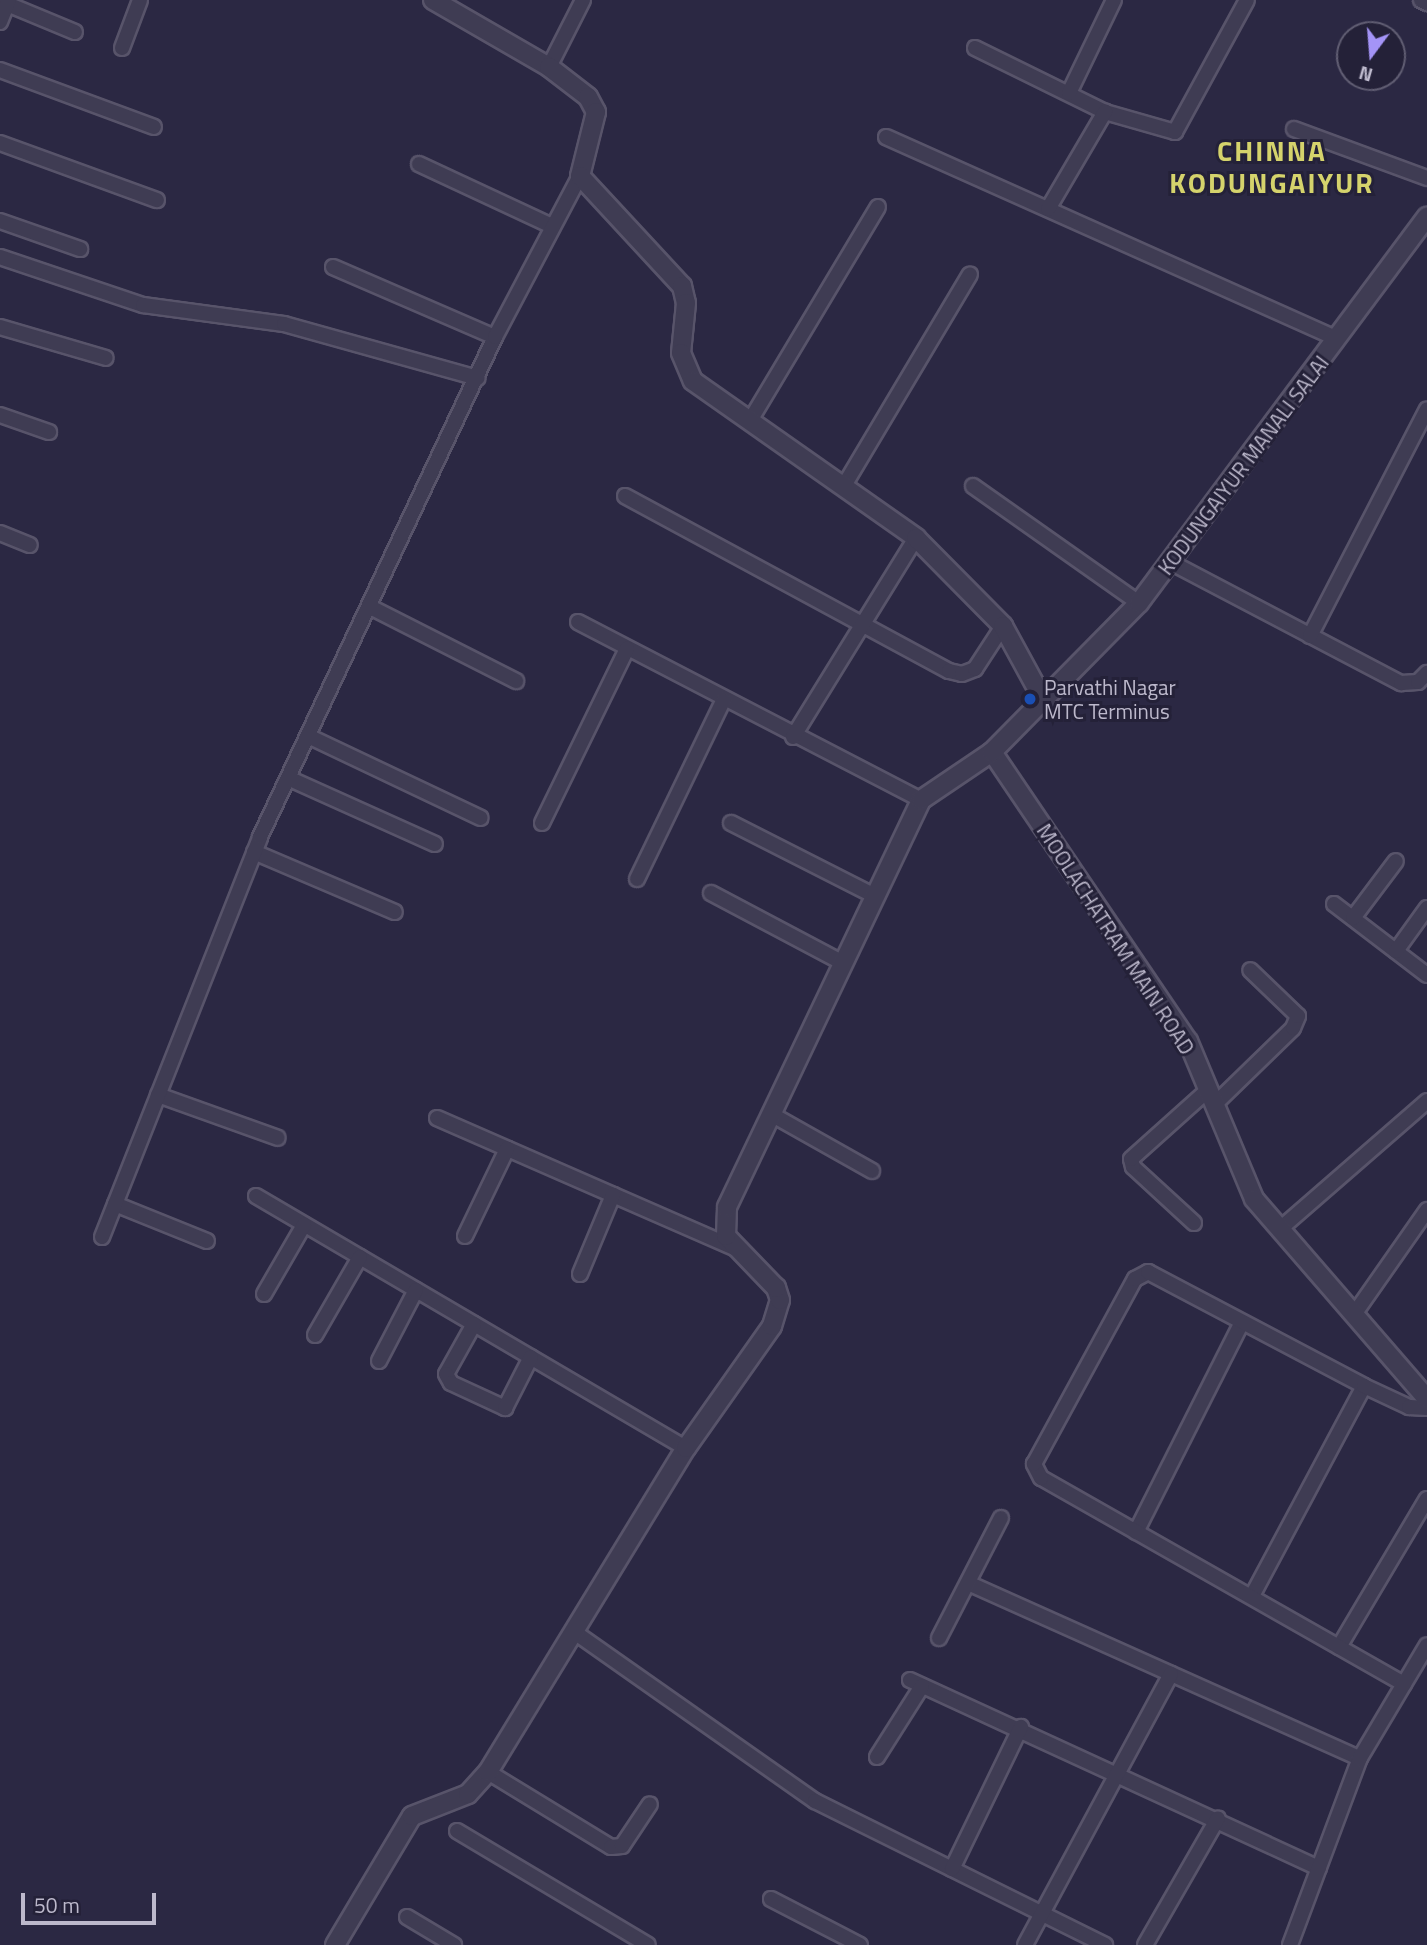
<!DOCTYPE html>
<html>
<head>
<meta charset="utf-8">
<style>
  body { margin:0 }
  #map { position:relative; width:1427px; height:1945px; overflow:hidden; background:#2b2843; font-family:"Titillium Web",sans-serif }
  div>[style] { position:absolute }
  .roads { filter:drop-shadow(2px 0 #58546a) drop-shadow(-2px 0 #58546a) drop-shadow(0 2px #58546a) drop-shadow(0 -2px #58546a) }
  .minor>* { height:14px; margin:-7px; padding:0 7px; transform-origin:7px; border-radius:7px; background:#3f3c53 }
  .tertiary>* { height:18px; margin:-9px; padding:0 9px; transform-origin:9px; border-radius:9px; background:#3f3c53 }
  .dots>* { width:19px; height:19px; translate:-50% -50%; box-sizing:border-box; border:4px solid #242138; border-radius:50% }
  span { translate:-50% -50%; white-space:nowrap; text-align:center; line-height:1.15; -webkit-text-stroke:6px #242138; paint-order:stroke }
  .street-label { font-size:21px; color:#bdb9cc }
  .poi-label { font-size:21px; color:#bdb9cc }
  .left { translate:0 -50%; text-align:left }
  .district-label { font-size:28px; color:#d5d36c; font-weight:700; letter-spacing:2px }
  .north { position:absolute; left:1336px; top:21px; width:70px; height:70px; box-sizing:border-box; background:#242138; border:2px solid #615e73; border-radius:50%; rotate:196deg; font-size:19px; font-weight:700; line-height:28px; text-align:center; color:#bdb9cc }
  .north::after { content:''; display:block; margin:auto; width:24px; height:32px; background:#a494f7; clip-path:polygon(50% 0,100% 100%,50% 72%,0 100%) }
  .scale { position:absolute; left:21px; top:1893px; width:135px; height:32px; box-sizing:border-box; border:4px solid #bdb9cc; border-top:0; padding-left:9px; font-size:21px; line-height:24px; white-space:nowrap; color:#bdb9cc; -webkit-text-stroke:5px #242138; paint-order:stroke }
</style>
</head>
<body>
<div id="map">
  <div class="roads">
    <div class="minor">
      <i style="left:1421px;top:0;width:7px;rotate:27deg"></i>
      <i style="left:0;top:1px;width:81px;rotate:22.5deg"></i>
      <i style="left:0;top:22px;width:24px;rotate:-68deg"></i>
      <i style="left:122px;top:48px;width:51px;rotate:-69.4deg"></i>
      <i style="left:975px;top:48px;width:145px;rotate:26.2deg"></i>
      <i style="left:1105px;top:112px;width:73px;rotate:15.9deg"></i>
      <i style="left:1175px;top:132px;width:150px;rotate:-61.4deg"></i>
      <i style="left:549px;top:67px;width:75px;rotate:-63.1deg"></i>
      <i style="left:0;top:70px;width:164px;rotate:20.3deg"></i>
      <i style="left:1069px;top:93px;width:103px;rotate:-64.2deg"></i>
      <i style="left:1294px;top:129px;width:142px;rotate:20.2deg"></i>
      <i style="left:886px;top:137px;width:494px;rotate:24.1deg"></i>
      <i style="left:0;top:143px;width:167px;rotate:20deg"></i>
      <i style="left:419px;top:164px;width:147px;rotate:25deg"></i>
      <i style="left:1048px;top:209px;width:113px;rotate:-59.6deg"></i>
      <i style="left:0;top:221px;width:85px;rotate:19.3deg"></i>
      <i style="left:0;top:257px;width:151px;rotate:18.6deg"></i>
      <i style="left:143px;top:305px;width:142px;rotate:7.7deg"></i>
      <i style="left:284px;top:324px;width:201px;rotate:15.6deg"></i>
      <i style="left:333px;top:267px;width:176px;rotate:23.4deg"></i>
      <i style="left:0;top:327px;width:110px;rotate:16.3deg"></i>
      <i style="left:0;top:415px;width:52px;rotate:19.1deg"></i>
      <i style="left:751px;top:419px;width:247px;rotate:-59.1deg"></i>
      <i style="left:845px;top:484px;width:244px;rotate:-59.2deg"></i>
      <i style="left:973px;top:486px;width:203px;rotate:35.2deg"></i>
      <i style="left:625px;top:496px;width:368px;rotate:28.4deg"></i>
      <i style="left:949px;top:671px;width:13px;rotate:13deg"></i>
      <i style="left:962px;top:674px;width:14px;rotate:-21deg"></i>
      <i style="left:975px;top:669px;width:51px;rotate:-56.9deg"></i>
      <i style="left:0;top:533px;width:32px;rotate:22deg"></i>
      <i style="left:1172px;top:563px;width:259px;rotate:27.7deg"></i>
      <i style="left:1401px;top:683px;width:17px;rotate:-3deg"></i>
      <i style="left:1418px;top:682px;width:13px;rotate:-45deg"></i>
      <i style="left:370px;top:607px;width:164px;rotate:26.9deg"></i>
      <i style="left:578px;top:622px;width:386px;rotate:27.4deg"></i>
      <i style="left:1310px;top:636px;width:255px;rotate:-62.7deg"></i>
      <i style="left:308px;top:736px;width:191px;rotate:25.4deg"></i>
      <i style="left:793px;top:737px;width:234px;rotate:-58.3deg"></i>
      <i style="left:288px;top:778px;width:161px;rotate:24.2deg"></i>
      <i style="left:542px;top:823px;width:194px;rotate:-64deg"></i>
      <i style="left:731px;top:823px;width:161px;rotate:26.9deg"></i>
      <i style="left:254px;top:852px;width:153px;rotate:23.1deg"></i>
      <i style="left:637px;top:879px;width:198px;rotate:-64.2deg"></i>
      <i style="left:711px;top:893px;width:149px;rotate:27.9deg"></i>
      <i style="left:1334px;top:904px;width:117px;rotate:37.4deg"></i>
      <i style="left:1353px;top:918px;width:71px;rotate:-53deg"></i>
      <i style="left:1396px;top:951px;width:53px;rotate:-54.2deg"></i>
      <i style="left:158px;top:1095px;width:127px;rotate:19.7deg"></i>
      <i style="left:1216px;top:1103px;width:107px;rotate:-44.2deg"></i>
      <i style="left:1293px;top:1028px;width:13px;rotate:-67deg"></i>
      <i style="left:1298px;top:1016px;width:66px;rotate:-136.2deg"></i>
      <i style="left:771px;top:1114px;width:116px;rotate:29.4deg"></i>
      <i style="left:437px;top:1118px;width:324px;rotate:23.6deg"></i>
      <i style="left:256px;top:1196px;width:498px;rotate:30.4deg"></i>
      <i style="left:115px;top:1204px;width:99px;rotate:21.9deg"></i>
      <i style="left:1194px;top:1223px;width:83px;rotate:-137.4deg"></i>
      <i style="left:1133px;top:1167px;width:8px;rotate:-104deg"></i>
      <i style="left:1131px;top:1159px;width:103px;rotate:-41.9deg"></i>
      <i style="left:1280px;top:1229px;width:195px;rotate:-41deg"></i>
      <i style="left:465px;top:1236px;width:97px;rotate:-64.2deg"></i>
      <i style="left:102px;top:1237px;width:430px;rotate:-68.4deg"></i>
      <i style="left:260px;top:837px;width:552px;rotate:-64.83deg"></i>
      <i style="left:495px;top:337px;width:182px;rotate:-62.2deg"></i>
      <i style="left:580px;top:1274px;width:86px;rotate:-67.3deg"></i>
      <i style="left:264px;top:1294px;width:80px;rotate:-59.9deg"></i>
      <i style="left:1355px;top:1313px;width:126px;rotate:-55deg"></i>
      <i style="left:474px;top:1324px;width:57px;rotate:119.2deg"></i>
      <i style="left:446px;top:1374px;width:10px;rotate:61deg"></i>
      <i style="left:451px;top:1383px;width:60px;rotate:24.8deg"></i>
      <i style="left:505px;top:1408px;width:57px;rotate:-63deg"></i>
      <i style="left:315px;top:1335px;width:90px;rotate:-60deg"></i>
      <i style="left:379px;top:1361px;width:80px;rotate:-62.5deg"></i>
      <i style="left:1136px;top:1532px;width:235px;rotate:-63.2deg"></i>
      <i style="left:968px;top:1583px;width:429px;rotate:24.1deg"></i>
      <i style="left:1252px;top:1596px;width:238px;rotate:-61.9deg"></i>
      <i style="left:573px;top:1631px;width:296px;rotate:35.1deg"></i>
      <i style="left:815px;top:1801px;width:324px;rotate:26.4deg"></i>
      <i style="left:939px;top:1638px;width:135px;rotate:-62.7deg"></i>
      <i style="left:1339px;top:1647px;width:172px;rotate:-59.3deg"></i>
      <i style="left:910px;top:1680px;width:450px;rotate:24.7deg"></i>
      <i style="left:1404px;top:1684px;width:417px;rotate:-150.4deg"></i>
      <i style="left:1041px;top:1478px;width:16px;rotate:-117deg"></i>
      <i style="left:1034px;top:1464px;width:211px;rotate:-61.4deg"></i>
      <i style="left:1135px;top:1279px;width:15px;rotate:-28deg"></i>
      <i style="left:1148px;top:1272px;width:244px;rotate:27.8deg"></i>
      <i style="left:1364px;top:1386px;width:50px;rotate:25deg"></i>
      <i style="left:1409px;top:1407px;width:18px;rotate:3deg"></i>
      <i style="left:877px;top:1757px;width:84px;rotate:-57.6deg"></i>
      <i style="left:488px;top:1772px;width:144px;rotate:31.4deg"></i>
      <i style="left:611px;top:1847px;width:11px;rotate:-5deg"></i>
      <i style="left:622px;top:1846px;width:50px;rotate:-56.3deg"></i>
      <i style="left:457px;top:1831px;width:222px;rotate:30.8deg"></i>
      <i style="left:952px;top:1869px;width:158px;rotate:-64.1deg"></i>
      <i style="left:771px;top:1899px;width:100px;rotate:27.3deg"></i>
      <i style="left:407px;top:1917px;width:55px;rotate:30.8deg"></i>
      <i style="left:1025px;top:1945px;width:308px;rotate:-61.7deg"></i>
      <i style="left:1145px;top:1945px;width:146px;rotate:-60.1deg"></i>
      <i style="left:1290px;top:1945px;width:200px;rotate:-69.5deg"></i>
      <i style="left:1360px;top:1758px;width:131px;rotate:-59.3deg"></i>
    </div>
    <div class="tertiary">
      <i style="left:433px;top:0;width:134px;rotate:30deg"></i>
      <i style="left:549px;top:67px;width:49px;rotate:37.6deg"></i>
      <i style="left:588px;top:97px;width:17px;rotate:62deg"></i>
      <i style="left:596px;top:112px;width:66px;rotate:104deg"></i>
      <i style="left:580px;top:176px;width:150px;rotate:47.2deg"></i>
      <i style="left:682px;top:286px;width:17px;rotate:77deg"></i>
      <i style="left:686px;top:303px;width:50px;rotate:95.7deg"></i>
      <i style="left:681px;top:353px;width:30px;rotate:67deg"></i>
      <i style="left:693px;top:381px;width:273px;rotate:35.1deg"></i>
      <i style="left:916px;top:538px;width:124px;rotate:45.3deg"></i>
      <i style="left:1003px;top:626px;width:88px;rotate:61.4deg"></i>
      <i style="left:992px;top:752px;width:349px;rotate:55.9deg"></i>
      <i style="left:1188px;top:1041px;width:171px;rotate:67.3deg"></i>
      <i style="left:1254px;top:1199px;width:264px;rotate:49.1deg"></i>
      <i style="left:335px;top:1945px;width:150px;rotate:-59.2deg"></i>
      <i style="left:412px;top:1816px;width:60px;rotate:-21.4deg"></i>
      <i style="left:468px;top:1794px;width:30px;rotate:-48deg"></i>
      <i style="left:488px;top:1772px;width:380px;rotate:-58.6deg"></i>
      <i style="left:686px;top:1448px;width:149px;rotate:-54.8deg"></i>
      <i style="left:772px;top:1326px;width:27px;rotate:-73deg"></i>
      <i style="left:780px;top:1300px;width:13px;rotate:-108deg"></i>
      <i style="left:776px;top:1288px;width:72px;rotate:-133.9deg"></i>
      <i style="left:726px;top:1236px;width:29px;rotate:-88deg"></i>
      <i style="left:727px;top:1207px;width:451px;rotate:-64.5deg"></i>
      <i style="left:921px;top:800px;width:86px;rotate:-34.1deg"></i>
      <i style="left:992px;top:752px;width:209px;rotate:-45.4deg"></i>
      <i style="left:1139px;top:603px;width:482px;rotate:-53.3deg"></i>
    </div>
  </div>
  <div class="dots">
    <i style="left:1030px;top:699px;background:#1a4fb4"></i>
  </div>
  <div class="street-label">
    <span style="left:1243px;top:465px;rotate:-53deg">KODUNGAIYUR MANALI SALAI</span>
    <span style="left:1116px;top:939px;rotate:57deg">MOOLACHATRAM MAIN ROAD</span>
  </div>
  <div class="poi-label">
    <span class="left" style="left:1044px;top:699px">Parvathi Nagar<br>MTC Terminus</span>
  </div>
  <div class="district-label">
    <span style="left:1272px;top:167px">CHINNA<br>KODUNGAIYUR</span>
  </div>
  <div class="north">N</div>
  <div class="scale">50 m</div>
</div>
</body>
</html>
